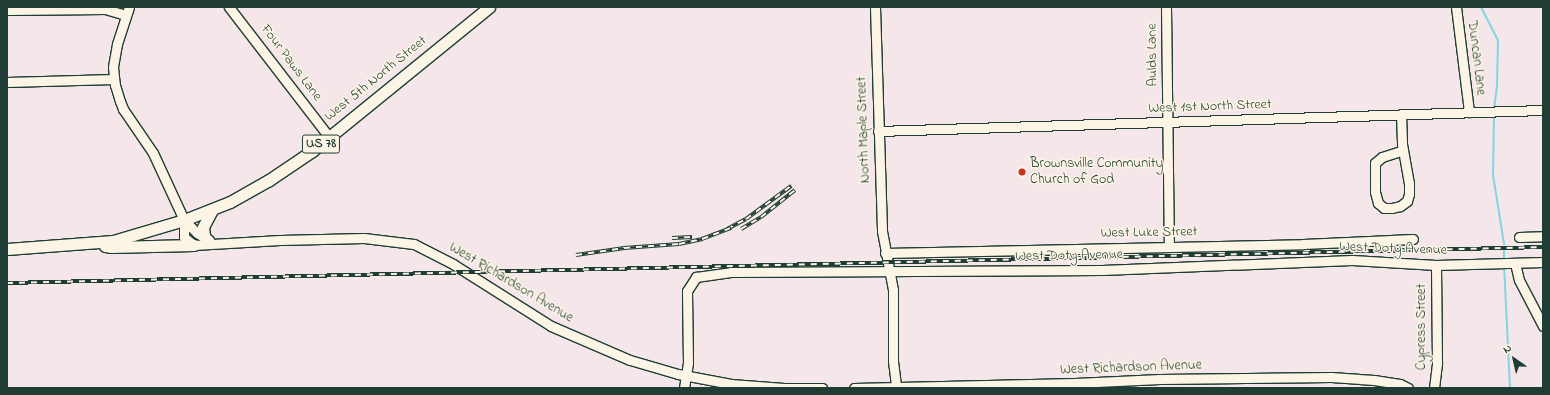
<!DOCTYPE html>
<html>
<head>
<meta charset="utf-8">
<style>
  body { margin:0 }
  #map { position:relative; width:1550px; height:395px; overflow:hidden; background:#f5e7e9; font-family:"Indie Flower",sans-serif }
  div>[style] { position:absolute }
  .stream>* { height:2px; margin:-1px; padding:0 1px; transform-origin:1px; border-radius:1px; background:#84d4e1 }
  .roads { filter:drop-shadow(1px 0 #1f3d34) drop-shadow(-1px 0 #1f3d34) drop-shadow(0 1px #1f3d34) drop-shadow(0 -1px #1f3d34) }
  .minor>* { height:9px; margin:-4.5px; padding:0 4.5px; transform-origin:4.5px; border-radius:4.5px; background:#fcf5e5 }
  .major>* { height:11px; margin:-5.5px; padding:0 5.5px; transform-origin:5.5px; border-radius:5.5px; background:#fcf5e5 }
  .rail>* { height:3.5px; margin-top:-1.75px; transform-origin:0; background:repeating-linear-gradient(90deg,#fcf5e5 0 6px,#1f3d34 0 12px); box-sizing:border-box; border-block:1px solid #1f3d34 }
  .dots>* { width:11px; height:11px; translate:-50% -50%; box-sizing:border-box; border:2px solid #fcf5e5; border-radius:50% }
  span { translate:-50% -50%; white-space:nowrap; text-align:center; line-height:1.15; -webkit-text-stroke:3px #fcf5e5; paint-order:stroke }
  .shield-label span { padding:1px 3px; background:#fcf5e5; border:1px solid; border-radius:3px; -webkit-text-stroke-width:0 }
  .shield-label { font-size:13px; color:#1f3d34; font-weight:700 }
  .street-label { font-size:14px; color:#1f3d34 }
  .poi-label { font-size:14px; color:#1f3d34 }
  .left { translate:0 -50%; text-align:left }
  .frame { position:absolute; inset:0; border:8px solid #1f3d34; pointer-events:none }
  .north { position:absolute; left:1494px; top:339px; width:40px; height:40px; -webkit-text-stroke:3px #fcf5e5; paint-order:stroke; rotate:326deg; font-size:11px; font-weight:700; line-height:16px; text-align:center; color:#1f3d34 }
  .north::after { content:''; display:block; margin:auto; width:14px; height:18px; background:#1f3d34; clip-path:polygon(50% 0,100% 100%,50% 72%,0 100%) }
</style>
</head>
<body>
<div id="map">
  <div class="stream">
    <i style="left:1481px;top:7px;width:37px;rotate:63deg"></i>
    <i style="left:1498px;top:40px;width:45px;rotate:91.3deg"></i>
    <i style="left:1497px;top:85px;width:24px;rotate:97deg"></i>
    <i style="left:1494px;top:114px;width:61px;rotate:90.9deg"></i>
    <i style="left:1493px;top:175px;width:70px;rotate:80.9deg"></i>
    <i style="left:1504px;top:261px;width:11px;rotate:-90deg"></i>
    <i style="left:1504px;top:265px;width:123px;rotate:87.2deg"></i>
  </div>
  <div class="roads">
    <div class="minor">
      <i style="left:129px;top:7px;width:39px;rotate:108deg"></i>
      <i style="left:117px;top:44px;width:23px;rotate:100deg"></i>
      <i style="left:113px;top:67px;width:18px;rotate:84deg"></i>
      <i style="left:115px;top:85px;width:17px;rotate:73deg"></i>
      <i style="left:120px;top:101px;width:9px;rotate:69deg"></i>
      <i style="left:123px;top:109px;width:53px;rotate:55.7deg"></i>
      <i style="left:153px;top:153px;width:74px;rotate:65.2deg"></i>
      <i style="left:184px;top:220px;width:18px;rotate:45deg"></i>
      <i style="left:197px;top:233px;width:14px;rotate:30deg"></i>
      <i style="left:229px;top:7px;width:164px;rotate:52.4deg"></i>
      <i style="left:875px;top:7px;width:224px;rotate:88.2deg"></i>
      <i style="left:882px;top:231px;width:60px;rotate:79.4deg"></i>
      <i style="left:893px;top:290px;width:71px;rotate:90deg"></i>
      <i style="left:893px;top:361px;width:25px;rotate:83deg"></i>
      <i style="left:1166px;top:7px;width:239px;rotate:89.3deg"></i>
      <i style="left:1456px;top:7px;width:106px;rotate:82.9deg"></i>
      <i style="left:7px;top:10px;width:98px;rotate:-0.6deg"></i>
      <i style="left:105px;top:9px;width:22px;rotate:16deg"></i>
      <i style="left:7px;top:82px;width:107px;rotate:-1.6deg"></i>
      <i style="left:1401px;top:114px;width:30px;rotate:88deg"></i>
      <i style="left:1402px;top:144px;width:40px;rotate:80deg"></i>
      <i style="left:1409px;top:183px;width:11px;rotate:90deg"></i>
      <i style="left:1409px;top:194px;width:7px;rotate:106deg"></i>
      <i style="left:1407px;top:201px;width:9px;rotate:144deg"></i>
      <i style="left:1400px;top:206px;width:8px;rotate:166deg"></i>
      <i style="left:1392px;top:208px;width:8px;rotate:180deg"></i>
      <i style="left:1384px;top:208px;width:8px;rotate:-140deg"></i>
      <i style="left:1378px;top:203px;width:11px;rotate:-105deg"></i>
      <i style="left:1375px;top:192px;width:29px;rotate:-90deg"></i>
      <i style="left:1375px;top:163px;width:9px;rotate:-41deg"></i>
      <i style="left:1382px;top:157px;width:22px;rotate:-18deg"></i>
      <i style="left:878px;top:131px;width:665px;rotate:-1.81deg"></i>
      <i style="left:184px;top:220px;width:17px;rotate:90deg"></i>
      <i style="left:184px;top:237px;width:13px;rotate:39deg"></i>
      <i style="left:194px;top:245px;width:86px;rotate:-3.3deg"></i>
      <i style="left:280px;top:240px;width:84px;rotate:-1.4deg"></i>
      <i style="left:364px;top:238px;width:50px;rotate:6.8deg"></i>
      <i style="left:414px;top:244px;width:44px;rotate:27.1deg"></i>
      <i style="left:453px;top:264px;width:116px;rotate:32.3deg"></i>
      <i style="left:551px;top:326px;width:86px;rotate:23.3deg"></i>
      <i style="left:630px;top:360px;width:50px;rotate:16.3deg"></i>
      <i style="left:678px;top:374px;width:54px;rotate:10.7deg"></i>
      <i style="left:731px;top:384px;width:53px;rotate:4.3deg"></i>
      <i style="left:784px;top:388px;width:38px"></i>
      <i style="left:1519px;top:237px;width:24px;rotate:-2deg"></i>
      <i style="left:885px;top:253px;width:418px;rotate:-1.2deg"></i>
      <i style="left:1303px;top:244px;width:110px;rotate:-2.6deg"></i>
      <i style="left:1515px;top:263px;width:17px;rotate:77deg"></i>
      <i style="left:1519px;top:280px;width:52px;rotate:62.4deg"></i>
      <i style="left:684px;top:388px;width:25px;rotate:-81deg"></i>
      <i style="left:688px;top:363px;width:72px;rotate:-90.8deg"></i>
      <i style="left:687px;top:291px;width:17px;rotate:-57deg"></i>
      <i style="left:696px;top:277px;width:35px;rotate:-8deg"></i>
      <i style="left:731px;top:272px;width:371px;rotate:-0.3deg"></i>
      <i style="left:1102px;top:270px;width:250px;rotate:-2.3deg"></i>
      <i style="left:1352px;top:260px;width:84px;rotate:3.4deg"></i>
      <i style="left:1436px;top:265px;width:107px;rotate:-1.6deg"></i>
      <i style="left:854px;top:388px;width:221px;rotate:-1.3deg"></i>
      <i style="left:1075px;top:383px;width:85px;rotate:-2.7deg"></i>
      <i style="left:1160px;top:379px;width:171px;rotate:-0.7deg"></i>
      <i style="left:1331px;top:377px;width:43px;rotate:4deg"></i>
      <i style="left:1374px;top:380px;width:26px;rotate:9deg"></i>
      <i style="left:1400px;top:384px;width:9px;rotate:27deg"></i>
      <i style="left:1434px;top:388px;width:26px;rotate:-83deg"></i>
      <i style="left:1437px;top:362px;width:97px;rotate:-90.6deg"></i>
    </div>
    <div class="major">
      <i style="left:207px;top:240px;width:5px;rotate:-127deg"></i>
      <i style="left:204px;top:236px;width:9px;rotate:-96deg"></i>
      <i style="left:203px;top:227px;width:19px;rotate:-62deg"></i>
      <i style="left:105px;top:246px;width:6px;rotate:9deg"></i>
      <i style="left:111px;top:247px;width:83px;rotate:-1.4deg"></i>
      <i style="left:7px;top:249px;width:106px;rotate:-4.3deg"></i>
      <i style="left:113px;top:241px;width:74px;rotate:-16.5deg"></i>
      <i style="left:184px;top:220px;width:49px;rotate:-21.4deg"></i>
      <i style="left:230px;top:202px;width:45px;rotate:-29.4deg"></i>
      <i style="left:269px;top:180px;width:52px;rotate:-34deg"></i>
      <i style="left:312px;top:151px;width:228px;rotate:-39.1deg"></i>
    </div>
  </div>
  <div class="rail">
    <i style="left:727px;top:229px;width:21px;rotate:-28deg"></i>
    <i style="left:746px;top:219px;width:56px;rotate:-36.3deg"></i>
    <i style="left:741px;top:229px;width:23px;rotate:-31deg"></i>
    <i style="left:761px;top:217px;width:43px;rotate:-38.5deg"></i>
    <i style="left:672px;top:238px;width:20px;rotate:-3deg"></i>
    <i style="left:576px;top:255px;width:49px;rotate:-8.3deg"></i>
    <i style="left:624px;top:248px;width:55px;rotate:-4.2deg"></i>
    <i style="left:679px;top:244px;width:24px;rotate:-12deg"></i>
    <i style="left:702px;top:239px;width:31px;rotate:-21deg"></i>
    <i style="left:7px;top:283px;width:1536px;rotate:-1.34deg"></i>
  </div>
  <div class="dots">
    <i style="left:1022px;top:172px;background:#c8321e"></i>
  </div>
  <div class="shield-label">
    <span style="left:321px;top:144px">US 78</span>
  </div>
  <div class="street-label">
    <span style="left:1153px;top:55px;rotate:-91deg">Aulds Lane</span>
    <span style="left:1476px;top:58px;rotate:83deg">Duncan Lane</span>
    <span style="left:291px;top:63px;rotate:53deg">Four Paws Lane</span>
    <span style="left:376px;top:79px;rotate:-39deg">West 5th North Street</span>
    <span style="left:1210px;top:107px;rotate:-2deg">West 1st North Street</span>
    <span style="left:864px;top:130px;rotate:-92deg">North Maple Street</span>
    <span style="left:1149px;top:233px;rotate:-1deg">West Luke Street</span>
    <span style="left:1393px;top:249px;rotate:2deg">West Doty Avenue</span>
    <span style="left:1069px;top:256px;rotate:-1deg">West Doty Avenue</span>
    <span style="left:511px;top:283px;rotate:31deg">West Richardson Avenue</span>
    <span style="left:1422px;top:327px;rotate:-90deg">Cypress Street</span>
    <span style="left:1131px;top:368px;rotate:-2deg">West Richardson Avenue</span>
  </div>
  <div class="poi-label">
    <span class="left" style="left:1030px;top:172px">Brownsville Community<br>Church of God</span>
  </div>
  <div class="frame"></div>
  <div class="north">N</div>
</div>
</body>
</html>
